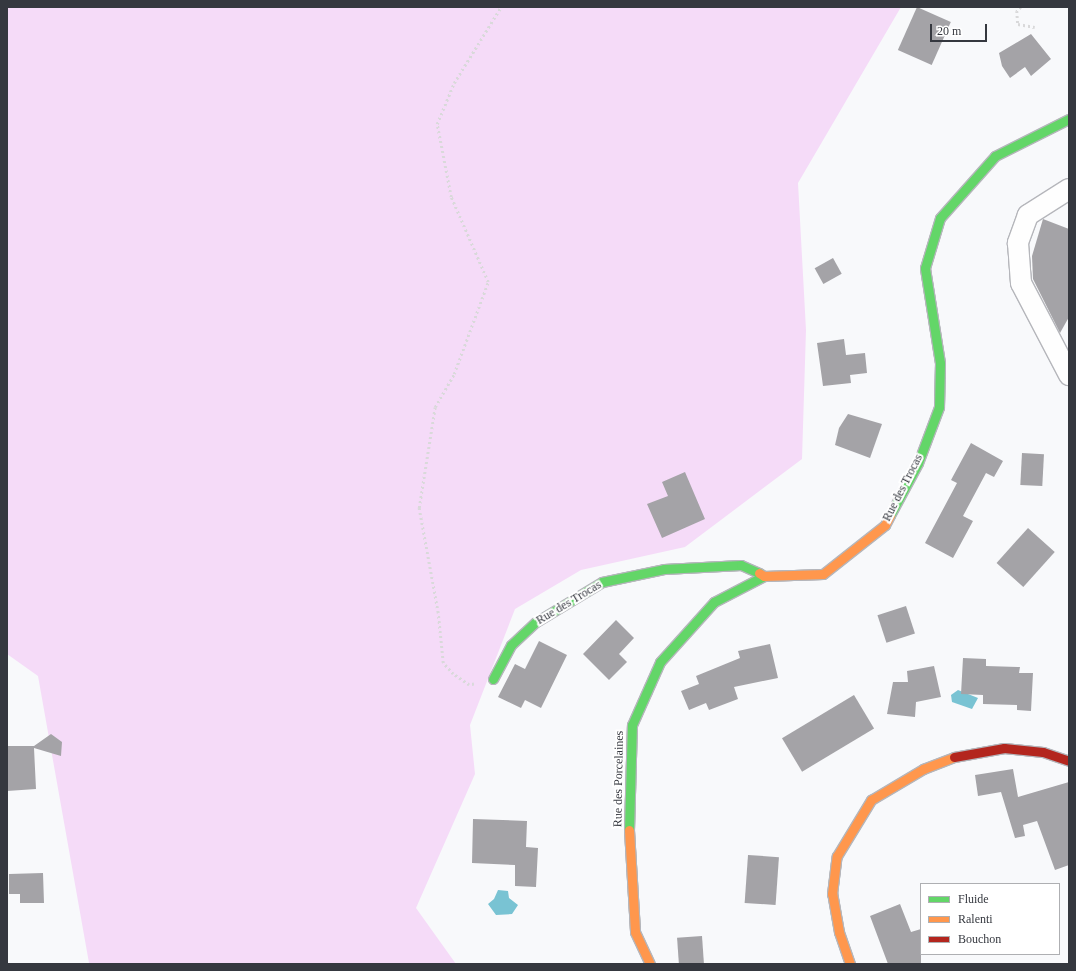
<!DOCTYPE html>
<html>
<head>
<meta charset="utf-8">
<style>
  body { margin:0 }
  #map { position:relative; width:1076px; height:971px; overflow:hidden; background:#f8f9fb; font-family:Georgia,serif }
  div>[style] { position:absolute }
  .green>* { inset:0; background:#f5dbf8 }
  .water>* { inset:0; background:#79c3d3 }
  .building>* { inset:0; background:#a4a3a7; transform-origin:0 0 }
  .path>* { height:2.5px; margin-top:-1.25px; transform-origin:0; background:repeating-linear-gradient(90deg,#d9d9da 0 2px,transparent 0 5px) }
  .roads { filter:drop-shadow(1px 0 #b5b6bb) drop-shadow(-1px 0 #b5b6bb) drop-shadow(0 1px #b5b6bb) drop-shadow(0 -1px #b5b6bb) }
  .street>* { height:20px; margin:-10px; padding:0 10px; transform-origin:10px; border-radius:10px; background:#fefefe }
  .fast>* { height:9px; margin:-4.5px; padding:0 4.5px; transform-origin:4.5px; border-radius:4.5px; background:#63d668 }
  .slow>* { height:9px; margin:-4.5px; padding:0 4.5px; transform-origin:4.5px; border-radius:4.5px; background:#ff974d }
  .jam>* { height:9px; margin:-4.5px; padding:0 4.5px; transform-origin:4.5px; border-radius:4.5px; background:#b3261e }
  span { translate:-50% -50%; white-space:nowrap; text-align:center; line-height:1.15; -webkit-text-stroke:4px #fff; paint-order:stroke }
  .street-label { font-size:12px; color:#35383f }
  .frame { position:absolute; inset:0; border:8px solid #35383f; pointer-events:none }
  .legend { position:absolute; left:920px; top:883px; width:140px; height:72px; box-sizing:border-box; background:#fff; border:1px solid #aeafb2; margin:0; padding:5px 7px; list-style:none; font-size:12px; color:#35383f }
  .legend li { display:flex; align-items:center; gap:8px; height:20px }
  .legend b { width:20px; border:1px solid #aeafb2 }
  .scale { position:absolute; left:930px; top:24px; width:57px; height:18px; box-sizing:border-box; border:2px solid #35383f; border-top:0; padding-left:5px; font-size:12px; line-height:14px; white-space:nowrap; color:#35383f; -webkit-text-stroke:3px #fff; paint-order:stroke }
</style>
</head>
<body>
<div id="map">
  <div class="green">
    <i style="clip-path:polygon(7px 7px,901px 7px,798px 183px,806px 330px,802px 459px,685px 547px,581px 570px,515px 609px,470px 725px,475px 774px,416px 908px,456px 964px,89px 963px,38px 676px,7px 654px)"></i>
  </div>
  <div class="water">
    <i style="clip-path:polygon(958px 690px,978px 698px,972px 709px,952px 702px,951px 695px)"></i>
    <i style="clip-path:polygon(498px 890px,508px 891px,509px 898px,518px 905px,512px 914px,496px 915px,488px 904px,494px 899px)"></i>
  </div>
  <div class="building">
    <i style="left:917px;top:7px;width:37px;height:47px;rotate:24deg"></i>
    <i style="clip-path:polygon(1031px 34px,1051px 59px,1031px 76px,1025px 67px,1010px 78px,1002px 66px,999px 53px)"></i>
    <i style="clip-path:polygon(1043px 219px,1069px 229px,1069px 317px,1060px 333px,1033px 279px,1032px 256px)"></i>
    <i style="left:833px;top:258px;width:18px;height:21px;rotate:61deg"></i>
    <i style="clip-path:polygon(844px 339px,846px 355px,865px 353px,867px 373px,850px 375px,851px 383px,823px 386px,817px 343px)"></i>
    <i style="clip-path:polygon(848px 414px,882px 424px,870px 458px,835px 445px,839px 428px)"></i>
    <i style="clip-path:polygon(971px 443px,1003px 461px,994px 477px,986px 473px,963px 516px,973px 521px,953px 558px,925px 543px,957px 483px,951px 480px)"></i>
    <i style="left:1022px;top:453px;width:22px;height:32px;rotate:3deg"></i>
    <i style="clip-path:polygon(685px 472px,705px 519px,662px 538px,647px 504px,668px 496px,662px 482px)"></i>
    <i style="left:1028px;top:528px;width:36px;height:47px;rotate:42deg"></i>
    <i style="left:906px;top:606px;width:29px;height:30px;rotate:72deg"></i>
    <i style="clip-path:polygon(616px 620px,634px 638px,619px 654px,627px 662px,609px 680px,583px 654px)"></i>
    <i style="clip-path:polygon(539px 641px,567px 655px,541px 708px,525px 700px,521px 708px,498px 697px,515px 664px,525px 669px)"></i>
    <i style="clip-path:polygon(770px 644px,778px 678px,734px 687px,738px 699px,709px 710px,706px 703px,689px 710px,681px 691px,699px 684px,696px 676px,740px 658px,738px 651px)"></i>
    <i style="clip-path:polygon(963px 658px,986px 659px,986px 666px,1020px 667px,1019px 673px,1033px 673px,1031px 711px,1017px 710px,1017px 705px,983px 704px,983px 695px,961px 694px)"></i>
    <i style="clip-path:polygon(934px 666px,941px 697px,916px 702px,915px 717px,887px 714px,893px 682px,908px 682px,907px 671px)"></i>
    <i style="left:854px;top:695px;width:39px;height:84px;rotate:59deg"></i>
    <i style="clip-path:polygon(51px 734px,62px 742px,61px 756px,34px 748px,36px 789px,7px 791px,7px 746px,34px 746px)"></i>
    <i style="clip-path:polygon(1013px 769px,1018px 797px,1069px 782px,1069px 865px,1055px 870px,1037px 821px,1023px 825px,1025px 836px,1015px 838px,1001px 792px,978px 796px,975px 775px)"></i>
    <i style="clip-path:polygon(473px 819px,527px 821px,526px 847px,538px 848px,536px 887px,515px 886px,515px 865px,472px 863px)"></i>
    <i style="left:748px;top:855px;width:31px;height:48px;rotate:4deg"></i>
    <i style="clip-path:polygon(43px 873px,44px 903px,20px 903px,20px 894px,9px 894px,9px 874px)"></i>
    <i style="clip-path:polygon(900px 904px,911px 932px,921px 929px,921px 964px,888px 964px,870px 916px)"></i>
    <i style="left:702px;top:936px;width:28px;height:25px;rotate:86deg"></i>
  </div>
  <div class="path">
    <i style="left:1021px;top:7px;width:6px;rotate:135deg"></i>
    <i style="left:1017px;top:11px;width:13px;rotate:86deg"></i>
    <i style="left:1018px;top:24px;width:17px;rotate:10deg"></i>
    <i style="left:474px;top:684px;width:5px;rotate:169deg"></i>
    <i style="left:469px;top:685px;width:19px;rotate:-145deg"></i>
    <i style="left:453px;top:674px;width:15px;rotate:-132deg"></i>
    <i style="left:443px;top:663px;width:50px;rotate:-95.7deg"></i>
    <i style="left:438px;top:613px;width:107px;rotate:-100.3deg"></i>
    <i style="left:419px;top:508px;width:102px;rotate:-81deg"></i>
    <i style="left:435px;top:407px;width:38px;rotate:-60deg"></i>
    <i style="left:454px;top:374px;width:98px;rotate:-69.7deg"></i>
    <i style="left:488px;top:282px;width:93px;rotate:-113.5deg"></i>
    <i style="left:451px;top:197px;width:74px;rotate:-100.9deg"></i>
    <i style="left:437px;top:124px;width:44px;rotate:-67.5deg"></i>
    <i style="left:454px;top:83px;width:89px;rotate:-58.3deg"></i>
  </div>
  <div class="roads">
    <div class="street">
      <i style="left:1069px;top:189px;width:49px;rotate:147.6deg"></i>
      <i style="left:1028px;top:215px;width:30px;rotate:110deg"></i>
      <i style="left:1018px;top:243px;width:40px;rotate:85.7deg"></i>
      <i style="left:1021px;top:283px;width:104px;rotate:62.4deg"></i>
    </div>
    <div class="fast">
      <i style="left:890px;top:515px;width:59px;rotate:-61.7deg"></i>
      <i style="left:918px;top:463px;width:60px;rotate:-69.4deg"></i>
      <i style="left:939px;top:407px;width:44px;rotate:-88.7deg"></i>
      <i style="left:940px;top:363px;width:96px;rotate:-99deg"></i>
      <i style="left:925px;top:268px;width:52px;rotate:-73.3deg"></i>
      <i style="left:940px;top:218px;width:83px;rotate:-48.4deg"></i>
      <i style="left:995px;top:156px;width:83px;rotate:-26.6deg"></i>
      <i style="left:493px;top:679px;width:38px;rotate:-62deg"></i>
      <i style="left:511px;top:645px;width:34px;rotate:-43deg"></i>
      <i style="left:536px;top:622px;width:77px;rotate:-31.2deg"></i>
      <i style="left:602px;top:582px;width:63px;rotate:-11.8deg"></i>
      <i style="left:664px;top:569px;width:77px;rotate:-3deg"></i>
      <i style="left:741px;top:565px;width:20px;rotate:24deg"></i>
      <i style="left:629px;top:830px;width:105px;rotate:-88.4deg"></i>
      <i style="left:632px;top:725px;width:69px;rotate:-66deg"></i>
      <i style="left:660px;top:662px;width:81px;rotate:-48deg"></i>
      <i style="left:714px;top:602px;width:56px;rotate:-27.5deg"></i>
    </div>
    <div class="slow">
      <i style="left:759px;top:573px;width:6px;rotate:31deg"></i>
      <i style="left:764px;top:576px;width:59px;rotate:-1.9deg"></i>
      <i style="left:823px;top:574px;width:79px;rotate:-38.3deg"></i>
      <i style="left:885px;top:525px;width:11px;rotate:-63deg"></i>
      <i style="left:629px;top:830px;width:102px;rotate:86.6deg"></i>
      <i style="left:635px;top:932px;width:35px;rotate:65deg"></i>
      <i style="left:850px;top:964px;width:34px;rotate:-109deg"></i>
      <i style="left:839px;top:932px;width:39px;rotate:-100deg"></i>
      <i style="left:832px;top:894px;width:38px;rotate:-83deg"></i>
      <i style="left:837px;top:856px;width:66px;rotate:-58.7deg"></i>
      <i style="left:871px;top:800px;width:61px;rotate:-30.8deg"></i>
      <i style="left:923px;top:769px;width:33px;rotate:-21deg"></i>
    </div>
    <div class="jam">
      <i style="left:954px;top:757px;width:51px;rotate:-10.2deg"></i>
      <i style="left:1004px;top:748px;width:39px;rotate:6deg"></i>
      <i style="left:1043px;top:752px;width:28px;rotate:19deg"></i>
    </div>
  </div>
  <div class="street-label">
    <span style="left:903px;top:488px;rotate:-63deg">Rue des Trocas</span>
    <span style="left:569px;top:603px;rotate:-31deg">Rue des Trocas</span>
    <span style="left:619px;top:779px;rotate:-89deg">Rue des Porcelaines</span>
  </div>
  <div class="frame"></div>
  <ul class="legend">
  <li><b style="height:5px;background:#63d668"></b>Fluide</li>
  <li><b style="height:5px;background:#ff974d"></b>Ralenti</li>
  <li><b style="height:5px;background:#b3261e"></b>Bouchon</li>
  </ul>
  <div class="scale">20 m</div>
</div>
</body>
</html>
